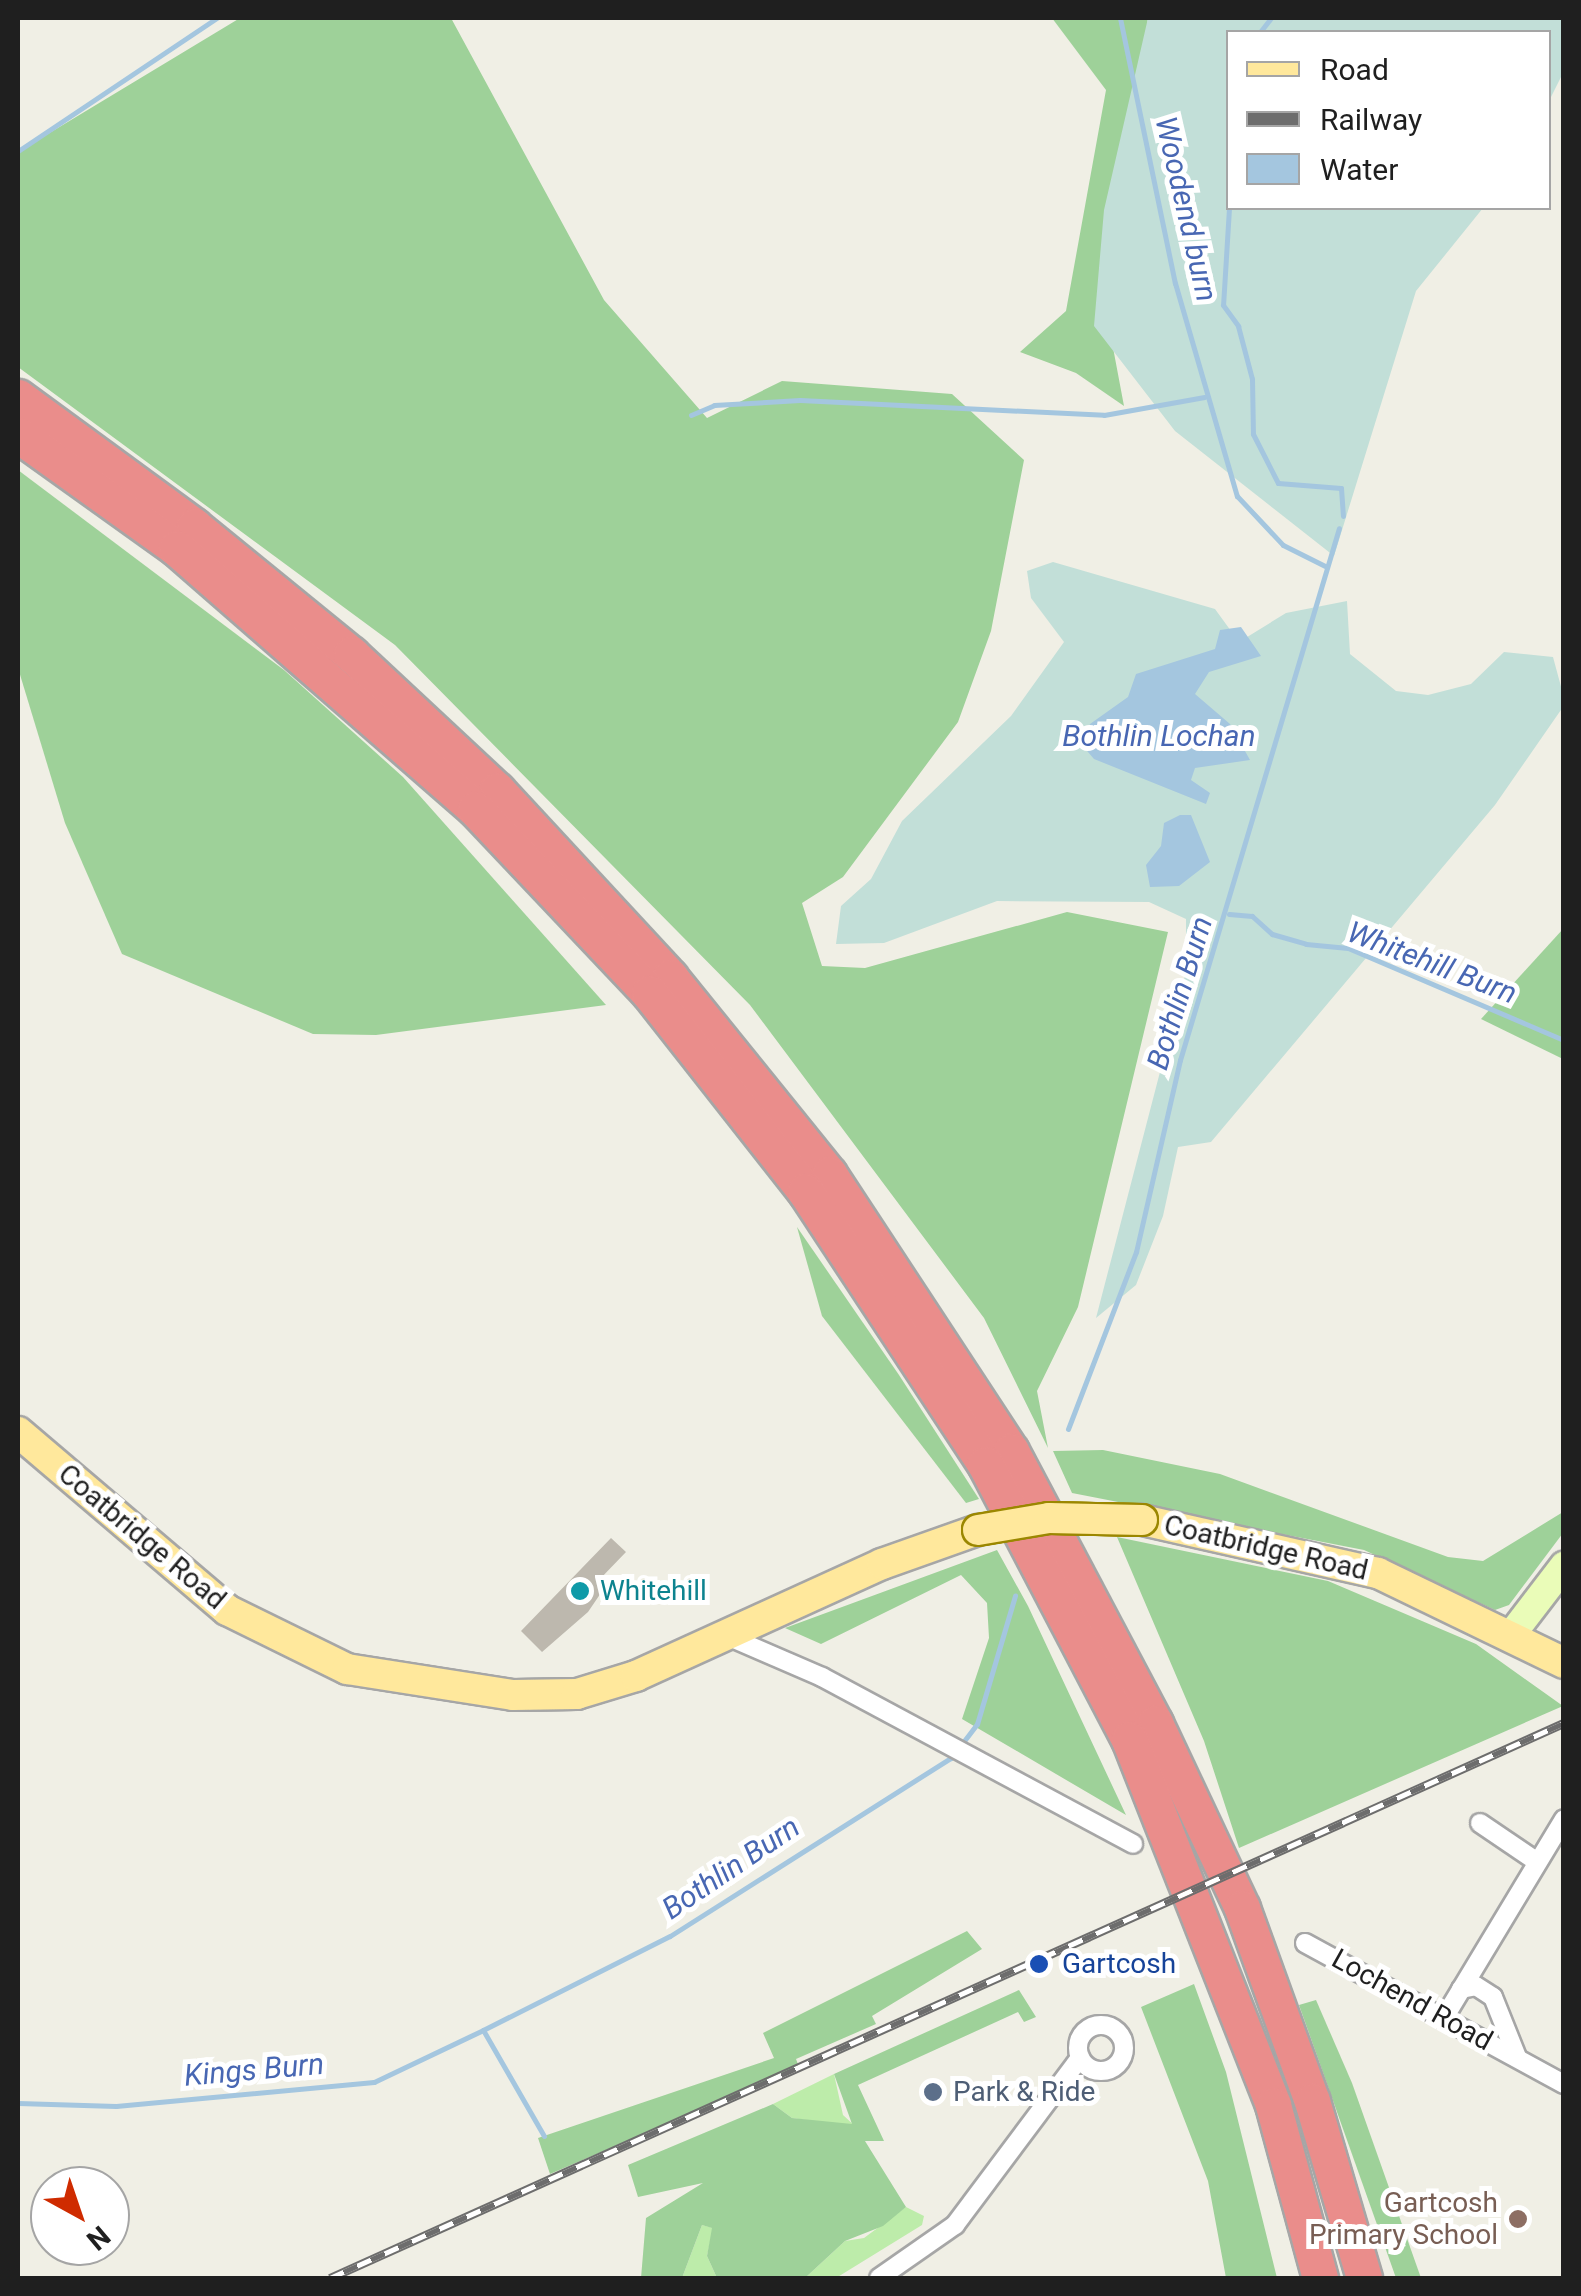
<!DOCTYPE html>
<html>
<head>
<meta charset="utf-8">
<style>
  body { margin:0 }
  #map { position:relative; width:1581px; height:2296px; overflow:hidden; background:#f0efe5; font-family:Roboto,sans-serif }
  div>[style] { position:absolute }
  .grass>* { inset:0; background:#bdecaa }
  .forest>* { inset:0; background:#9ed199 }
  .wetland>* { inset:0; background:#c2dfd8 }
  .water>* { inset:0; background:#a4c6df }
  .stream>* { height:5px; margin:-2.5px; padding:0 2.5px; transform-origin:2.5px; border-radius:2.5px; background:#a4c6df }
  .building>* { inset:0; background:#bdb8ae }
  .roads { filter:drop-shadow(2px 0 #a6a6a6) drop-shadow(-2px 0 #a6a6a6) drop-shadow(0 2px #a6a6a6) drop-shadow(0 -2px #a6a6a6) }
  .minor>* { height:18px; margin:-9px; padding:0 9px; transform-origin:9px; border-radius:9px; background:#fff }
  .minor>.ring { margin:-9px; padding:0; box-sizing:content-box; background:none; border:18px solid #fff; border-radius:50% }
  .secondary>* { height:28px; margin:-14px; padding:0 14px; transform-origin:14px; border-radius:14px; background:#eafcb8 }
  .primary>* { height:30px; margin:-15px; padding:0 15px; transform-origin:15px; border-radius:15px; background:#ffe89c }
  .motorway>* { height:35px; margin:-17.5px; padding:0 17.5px; transform-origin:17.5px; border-radius:17.5px; background:#ea8d8b }
  .rail>* { height:9px; margin-top:-4.5px; transform-origin:0; background:repeating-linear-gradient(90deg,#fff 0 15px,#6d6d6d 0 30px); box-sizing:border-box; border-block:2px solid #6d6d6d }
  .bridges { filter:drop-shadow(2px 0 #9b8700) drop-shadow(-2px 0 #9b8700) drop-shadow(0 2px #9b8700) drop-shadow(0 -2px #9b8700) }
  .primary-bridge>* { height:30px; margin:-15px; padding:0 15px; transform-origin:15px; border-radius:15px; background:#ffe89c }
  .dots>* { width:28px; height:28px; translate:-50% -50%; box-sizing:border-box; border:5px solid #fff; border-radius:50% }
  span { translate:-50% -50%; white-space:nowrap; text-align:center; line-height:1.15; -webkit-text-stroke:10px #fff; paint-order:stroke }
  .street-label { font-size:28px; color:#1f1f1f }
  .culture-label { font-size:28px; color:#0d838f }
  .left { translate:0 -50%; text-align:left }
  .transit-label { font-size:28px; color:#164399 }
  .service-label { font-size:28px; color:#4e5e75 }
  .education-label { font-size:28px; color:#785e54 }
  .right { translate:-100% -50%; text-align:right }
  .water-label { font-size:30px; color:#4867b3; font-style:italic }
  .frame { position:absolute; inset:0; border:20px solid #1f1f1f; pointer-events:none }
  .legend { position:absolute; left:1226px; top:30px; width:325px; height:180px; box-sizing:border-box; background:#fff; border:2px solid #a5a5a5; margin:0; padding:12px 18px; list-style:none; font-size:30px; color:#1f1f1f }
  .legend li { display:flex; align-items:center; gap:20px; height:50px }
  .legend b { width:50px; border:2px solid #a5a5a5 }
  .north { position:absolute; left:30px; top:2166px; width:100px; height:100px; box-sizing:border-box; background:#fff; border:2px solid #a5a5a5; border-radius:50%; rotate:140deg; font-size:28px; font-weight:700; line-height:40px; text-align:center; color:#1f1f1f }
  .north::after { content:''; display:block; margin:auto; width:35px; height:45px; background:#cf2b00; clip-path:polygon(50% 0,100% 100%,50% 72%,0 100%) }
</style>
</head>
<body>
<div id="map">
  <div class="grass">
    <i style="clip-path:polygon(834px 2074px,843px 2115px,856px 2127px,792px 2118px,773px 2104px)"></i>
    <i style="clip-path:polygon(906px 2207px,924px 2216px,922px 2225px,836px 2278px,805px 2278px,845px 2241px,864px 2238px)"></i>
    <i style="clip-path:polygon(702px 2225px,713px 2228px,707px 2256px,717px 2278px,682px 2278px)"></i>
  </div>
  <div class="forest">
    <i style="clip-path:polygon(240px 18px,451px 18px,604px 300px,707px 418px,782px 381px,952px 394px,1024px 460px,991px 631px,958px 722px,843px 877px,802px 903px,822px 966px,865px 968px,1067px 912px,1168px 932px,1078px 1307px,1037px 1391px,1048px 1448px,984px 1318px,750px 1005px,395px 645px,18px 367px,18px 152px)"></i>
    <i style="clip-path:polygon(1052px 18px,1148px 18px,1108px 321px,1124px 406px,1076px 373px,1020px 352px,1066px 311px,1106px 90px)"></i>
    <i style="clip-path:polygon(18px 470px,284px 670px,403px 777px,606px 1005px,376px 1035px,313px 1034px,122px 954px,65px 823px,18px 668px)"></i>
    <i style="clip-path:polygon(1563px 929px,1563px 1059px,1481px 1019px)"></i>
    <i style="clip-path:polygon(797px 1227px,899px 1375px,979px 1499px,966px 1503px,822px 1316px)"></i>
    <i style="clip-path:polygon(1103px 1450px,1220px 1474px,1448px 1557px,1483px 1561px,1563px 1512px,1563px 1533px,1509px 1605px,1495px 1610px,1364px 1550px,1072px 1493px,1053px 1451px)"></i>
    <i style="clip-path:polygon(1117px 1537px,1328px 1581px,1476px 1644px,1563px 1706px,1239px 1848px,1204px 1741px)"></i>
    <i style="clip-path:polygon(997px 1550px,1028px 1606px,1126px 1815px,962px 1719px,989px 1638px,987px 1603px,961px 1575px,821px 1644px,785px 1628px)"></i>
    <i style="clip-path:polygon(967px 1931px,982px 1949px,872px 2016px,876px 2024px,796px 2059px,799px 2067px,550px 2174px,538px 2138px,774px 2058px,763px 2033px)"></i>
    <i style="clip-path:polygon(1194px 1984px,1226px 2072px,1277px 2278px,1226px 2278px,1208px 2181px,1141px 2007px)"></i>
    <i style="clip-path:polygon(1019px 1990px,1036px 2017px,1024px 2022px,1018px 2012px,858px 2085px,884px 2141px,865px 2141px,906px 2207px,883px 2226px,845px 2241px,805px 2278px,717px 2278px,707px 2256px,712px 2228px,702px 2225px,682px 2278px,641px 2278px,646px 2218px,703px 2183px,638px 2197px,628px 2165px,773px 2104px,792px 2118px,852px 2124px,834px 2074px)"></i>
    <i style="clip-path:polygon(1316px 2000px,1352px 2083px,1421px 2278px,1396px 2278px,1299px 2005px)"></i>
  </div>
  <div class="wetland">
    <i style="clip-path:polygon(1148px 18px,1563px 18px,1563px 73px,1549px 101px,1548px 32px,1228px 32px,1228px 208px,1483px 208px,1416px 291px,1334px 556px,1175px 431px,1094px 326px,1104px 210px)"></i>
    <i style="clip-path:polygon(1053px 562px,1215px 609px,1239px 642px,1286px 613px,1347px 601px,1350px 654px,1396px 691px,1428px 695px,1471px 684px,1504px 652px,1553px 657px,1563px 694px,1563px 707px,1495px 805px,1211px 1142px,1178px 1147px,1163px 1216px,1136px 1285px,1096px 1318px,1186px 972px,1186px 919px,1149px 902px,997px 901px,884px 943px,836px 944px,841px 906px,871px 879px,902px 821px,1011px 716px,1064px 642px,1031px 598px,1027px 571px)"></i>
  </div>
  <div class="water">
    <i style="clip-path:polygon(1241px 627px,1261px 656px,1209px 672px,1195px 694px,1230px 724px,1250px 760px,1195px 768px,1191px 780px,1210px 793px,1206px 804px,1094px 759px,1082px 745px,1090px 724px,1128px 697px,1136px 674px,1215px 649px,1220px 630px)"></i>
    <i style="clip-path:polygon(1180px 815px,1191px 815px,1210px 862px,1179px 886px,1150px 887px,1146px 865px,1161px 846px,1164px 823px)"></i>
  </div>
  <div class="stream">
    <i style="left:1120px;top:18px;width:271px;rotate:78.3deg"></i>
    <i style="left:1175px;top:283px;width:222px;rotate:73.8deg"></i>
    <i style="left:1237px;top:496px;width:67px;rotate:46.8deg"></i>
    <i style="left:1283px;top:545px;width:47px;rotate:26.6deg"></i>
    <i style="left:1260px;top:32px;width:18px;rotate:-52deg"></i>
    <i style="left:1228px;top:82px;width:44px;rotate:90deg"></i>
    <i style="left:18px;top:151px;width:239px;rotate:-33.8deg"></i>
    <i style="left:1229px;top:208px;width:97px;rotate:93.5deg"></i>
    <i style="left:1223px;top:305px;width:26px;rotate:54deg"></i>
    <i style="left:1238px;top:326px;width:55px;rotate:75.2deg"></i>
    <i style="left:1252px;top:379px;width:55px;rotate:89deg"></i>
    <i style="left:1253px;top:434px;width:55px;rotate:63deg"></i>
    <i style="left:1278px;top:483px;width:63px;rotate:4.5deg"></i>
    <i style="left:1341px;top:488px;width:28px;rotate:86deg"></i>
    <i style="left:691px;top:415px;width:25px;rotate:-23deg"></i>
    <i style="left:714px;top:405px;width:86px;rotate:-3.3deg"></i>
    <i style="left:800px;top:400px;width:304px;rotate:2.8deg"></i>
    <i style="left:1104px;top:415px;width:102px;rotate:-10.2deg"></i>
    <i style="left:1229px;top:914px;width:23px;rotate:5deg"></i>
    <i style="left:1252px;top:916px;width:27px;rotate:42deg"></i>
    <i style="left:1272px;top:934px;width:35px;rotate:16deg"></i>
    <i style="left:1306px;top:944px;width:42px;rotate:5.4deg"></i>
    <i style="left:1348px;top:948px;width:235px;rotate:23.1deg"></i>
    <i style="left:1068px;top:1429px;width:190px;rotate:-69deg"></i>
    <i style="left:1136px;top:1252px;width:197px;rotate:-77.1deg"></i>
    <i style="left:1180px;top:1060px;width:555px;rotate:-73.36deg"></i>
    <i style="left:18px;top:2103px;width:98px;rotate:1.8deg"></i>
    <i style="left:116px;top:2106px;width:259px;rotate:-5.3deg"></i>
    <i style="left:374px;top:2082px;width:121px;rotate:-25.5deg"></i>
    <i style="left:544px;top:2136px;width:122px;rotate:-119.9deg"></i>
    <i style="left:483px;top:2030px;width:209px;rotate:-26.7deg"></i>
    <i style="left:670px;top:1936px;width:333px;rotate:-32.4deg"></i>
    <i style="left:951px;top:1758px;width:43px;rotate:-52.6deg"></i>
    <i style="left:977px;top:1724px;width:134px;rotate:-73.5deg"></i>
  </div>
  <div class="building">
    <i style="clip-path:polygon(611px 1538px,626px 1552px,598px 1581px,605px 1587px,588px 1612px,542px 1652px,521px 1631px)"></i>
  </div>
  <div class="roads">
    <div class="minor">
      <i style="left:732px;top:1638px;width:98px;rotate:23.4deg"></i>
      <i style="left:822px;top:1677px;width:353px;rotate:28.2deg"></i>
      <i style="left:1480px;top:1823px;width:68px;rotate:34.2deg"></i>
      <i style="left:1305px;top:1943px;width:295px;rotate:28.6deg"></i>
      <i style="left:1461px;top:1989px;width:15px;rotate:-11deg"></i>
      <i style="left:1476px;top:1986px;width:20px;rotate:33deg"></i>
      <i style="left:1493px;top:1997px;width:65px;rotate:68.2deg"></i>
      <i style="left:1444px;top:2018px;width:232px;rotate:-58.9deg"></i>
      <i class="ring" style="left:1078px;top:2025px;width:28px;height:28px"></i>
      <i style="left:879px;top:2278px;width:93px;rotate:-34.9deg"></i>
      <i style="left:955px;top:2225px;width:209px;rotate:-53.2deg"></i>
    </div>
    <div class="secondary">
      <i style="left:1512px;top:1634px;width:86px;rotate:-52.6deg"></i>
    </div>
    <div class="primary">
      <i style="left:18px;top:1432px;width:275px;rotate:40.4deg"></i>
      <i style="left:227px;top:1610px;width:134px;rotate:26.2deg"></i>
      <i style="left:347px;top:1669px;width:168px;rotate:8.9deg"></i>
      <i style="left:513px;top:1695px;width:64px;rotate:-0.9deg"></i>
      <i style="left:577px;top:1694px;width:62px;rotate:-17deg"></i>
      <i style="left:636px;top:1676px;width:270px;rotate:-24.5deg"></i>
      <i style="left:882px;top:1564px;width:102px;rotate:-19.5deg"></i>
      <i style="left:1142px;top:1520px;width:242px;rotate:12.7deg"></i>
      <i style="left:1378px;top:1573px;width:207px;rotate:25.8deg"></i>
    </div>
    <div class="motorway">
      <i style="left:18px;top:397px;width:218px;rotate:36.2deg"></i>
      <i style="left:194px;top:526px;width:203px;rotate:39.2deg"></i>
      <i style="left:351px;top:654px;width:200px;rotate:43deg"></i>
      <i style="left:497px;top:790px;width:255px;rotate:47.2deg"></i>
      <i style="left:670px;top:977px;width:253px;rotate:51.1deg"></i>
      <i style="left:829px;top:1174px;width:331px;rotate:56.7deg"></i>
      <i style="left:1011px;top:1451px;width:308px;rotate:62.1deg"></i>
      <i style="left:1155px;top:1723px;width:204px;rotate:64.8deg"></i>
      <i style="left:1242px;top:1908px;width:205px;rotate:70.1deg"></i>
      <i style="left:1312px;top:2101px;width:184px;rotate:73.6deg"></i>
      <i style="left:18px;top:435px;width:194px;rotate:35.6deg"></i>
      <i style="left:176px;top:548px;width:397px;rotate:41.1deg"></i>
      <i style="left:475px;top:809px;width:253px;rotate:46.6deg"></i>
      <i style="left:649px;top:993px;width:252px;rotate:51.8deg"></i>
      <i style="left:805px;top:1191px;width:327px;rotate:56.6deg"></i>
      <i style="left:985px;top:1464px;width:310px;rotate:62.4deg"></i>
      <i style="left:1129px;top:1739px;width:393px;rotate:68.5deg"></i>
      <i style="left:1273px;top:2105px;width:179px;rotate:74.8deg"></i>
    </div>
  </div>
  <div class="rail">
    <i style="left:330px;top:2278px;width:1353px;rotate:-24.22deg"></i>
  </div>
  <div class="bridges">
    <div class="primary-bridge">
      <i style="left:978px;top:1530px;width:72px;rotate:-9.6deg"></i>
      <i style="left:1049px;top:1518px;width:93px;rotate:1.2deg"></i>
    </div>
  </div>
  <div class="dots">
    <i style="left:580px;top:1591px;background:#0f9aa8"></i>
    <i style="left:1039px;top:1964px;background:#1a4fb4"></i>
    <i style="left:933px;top:2092px;background:#5c6f8a"></i>
    <i style="left:1518px;top:2219px;background:#8d6e63"></i>
  </div>
  <div class="street-label">
    <span style="left:142px;top:1537px;rotate:40deg">Coatbridge Road</span>
    <span style="left:1266px;top:1548px;rotate:13deg">Coatbridge Road</span>
    <span style="left:1412px;top:2000px;rotate:29deg">Lochend Road</span>
  </div>
  <div class="culture-label">
    <span class="left" style="left:600px;top:1591px">Whitehill</span>
  </div>
  <div class="transit-label">
    <span class="left" style="left:1062px;top:1964px">Gartcosh</span>
  </div>
  <div class="service-label">
    <span class="left" style="left:953px;top:2092px">Park &amp; Ride</span>
  </div>
  <div class="education-label">
    <span class="right" style="left:1498px;top:2219px">Gartcosh<br>Primary School</span>
  </div>
  <div class="water-label">
    <span style="left:1186px;top:209px;rotate:77deg">Woodend burn</span>
    <span style="left:1159px;top:736px">Bothlin Lochan</span>
    <span style="left:1432px;top:963px;rotate:21deg">Whitehill Burn</span>
    <span style="left:1180px;top:993px;rotate:-73deg">Bothlin Burn</span>
    <span style="left:731px;top:1868px;rotate:-34deg">Bothlin Burn</span>
    <span style="left:254px;top:2070px;rotate:-5deg">Kings Burn</span>
  </div>
  <div class="frame"></div>
  <ul class="legend">
  <li><b style="height:12px;background:#ffe89c"></b>Road</li>
  <li><b style="height:12px;background:#6d6d6d"></b>Railway</li>
  <li><b style="height:28px;background:#a4c6df"></b>Water</li>
  </ul>
  <div class="north">N</div>
</div>
</body>
</html>
